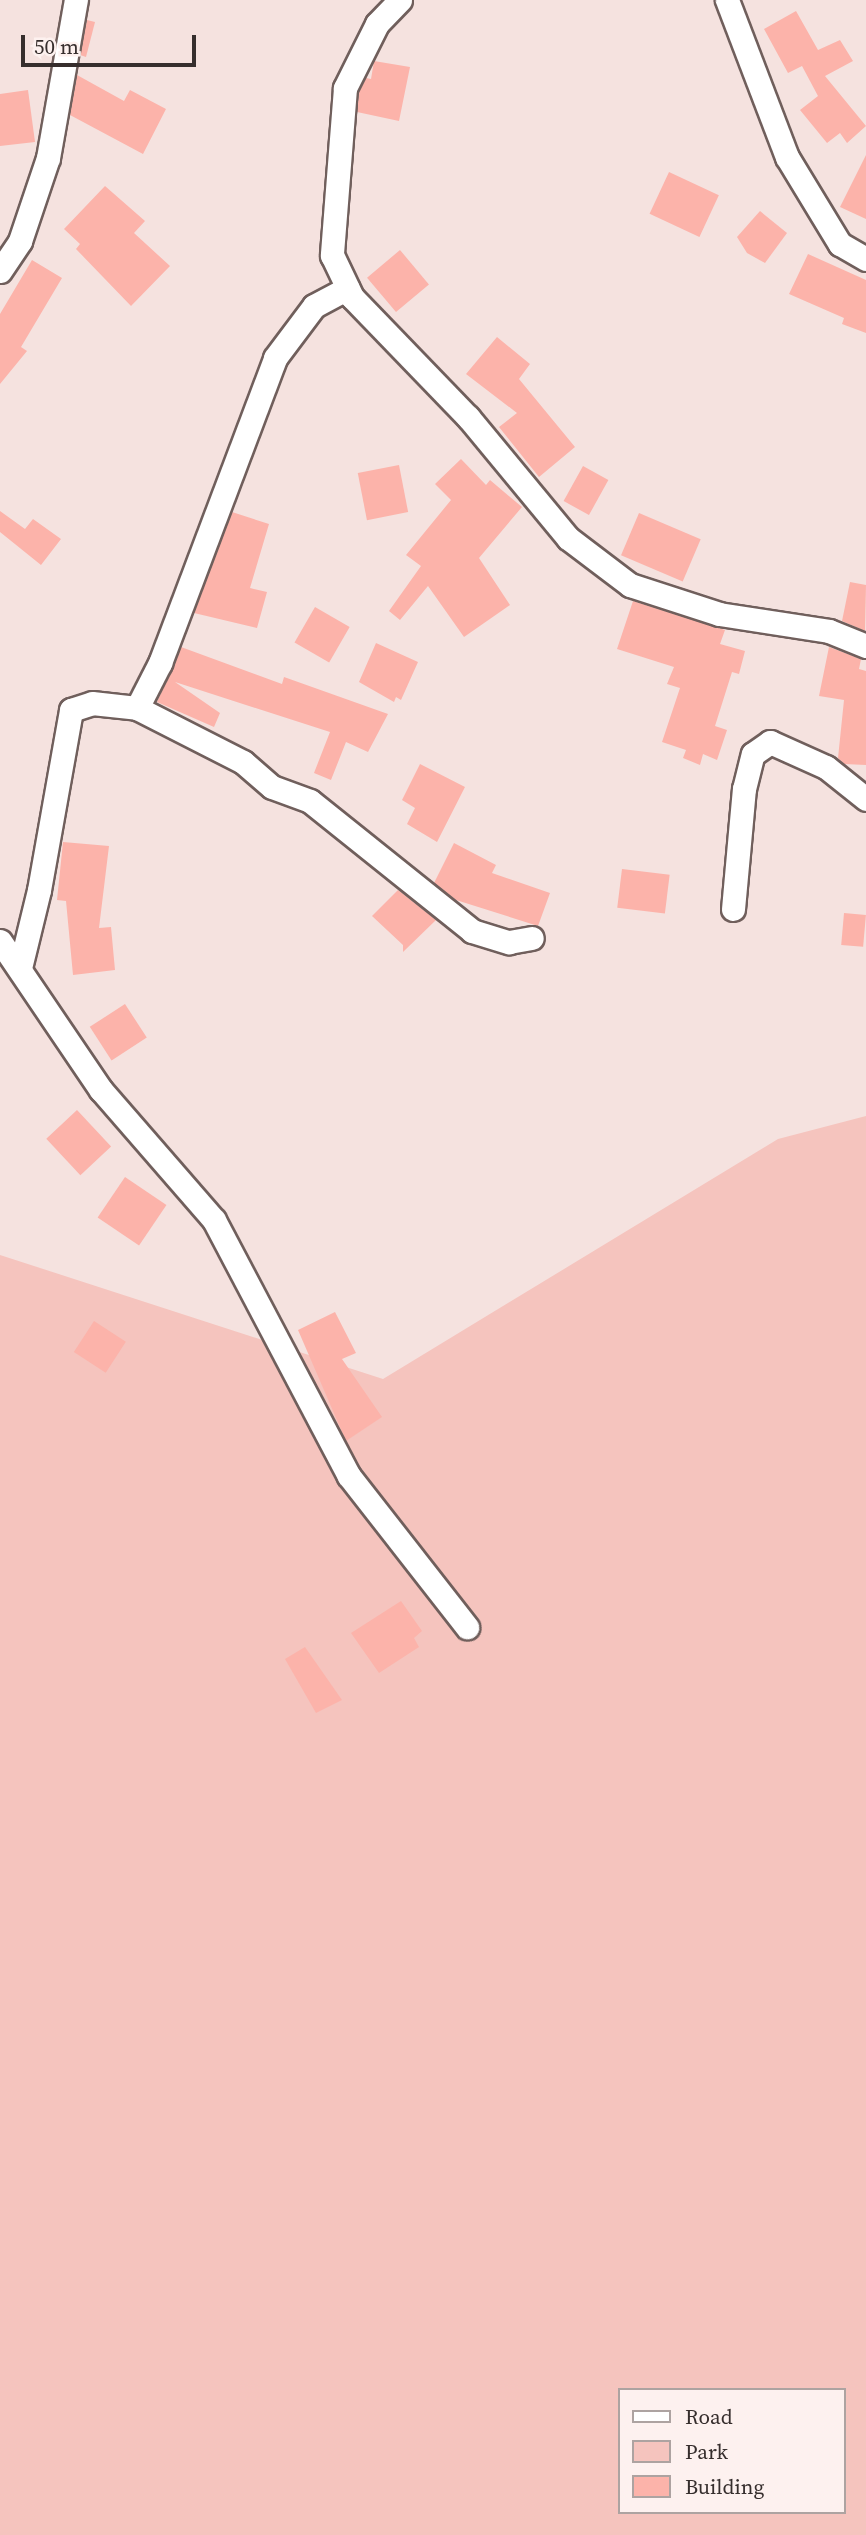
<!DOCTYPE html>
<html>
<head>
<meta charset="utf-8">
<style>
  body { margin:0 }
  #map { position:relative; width:866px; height:2535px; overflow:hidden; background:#f5e2df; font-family:"Source Serif 4",serif }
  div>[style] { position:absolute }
  .green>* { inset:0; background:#f5c4be }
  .building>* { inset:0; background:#fcb3aa; transform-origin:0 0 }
  .roads { filter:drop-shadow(2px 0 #705f5c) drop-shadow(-2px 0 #705f5c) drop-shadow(0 2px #705f5c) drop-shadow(0 -2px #705f5c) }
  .minor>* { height:23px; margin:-11.5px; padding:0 11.5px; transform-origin:11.5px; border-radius:11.5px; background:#fff }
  span { translate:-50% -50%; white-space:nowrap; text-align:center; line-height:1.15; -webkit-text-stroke:5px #fdf1ef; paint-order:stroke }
  .legend { position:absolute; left:618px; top:2388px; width:228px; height:126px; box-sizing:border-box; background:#fdf1ef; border:2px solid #ada3a1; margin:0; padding:9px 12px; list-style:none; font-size:21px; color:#362e2d }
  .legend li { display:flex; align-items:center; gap:14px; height:35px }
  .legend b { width:35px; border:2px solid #ada3a1 }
  .scale { position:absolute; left:21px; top:35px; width:175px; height:32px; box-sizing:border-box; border:4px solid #362e2d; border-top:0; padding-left:9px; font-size:21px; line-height:24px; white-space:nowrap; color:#362e2d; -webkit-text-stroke:5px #fdf1ef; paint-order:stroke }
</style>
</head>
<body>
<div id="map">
  <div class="green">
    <i style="clip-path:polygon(evenodd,866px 1116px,866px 2535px,0 2535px,0 1255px,383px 1379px,778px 1139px,866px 1116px,619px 2390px,843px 2390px,843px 2512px,619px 2512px,619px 2390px)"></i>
  </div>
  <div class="building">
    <i style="clip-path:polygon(796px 11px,818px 50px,840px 40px,853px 61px,825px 76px,866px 126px,847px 143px,840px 133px,827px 143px,800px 110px,818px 96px,802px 66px,788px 73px,764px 29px)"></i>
    <i style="clip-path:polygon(87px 20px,95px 22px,86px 57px,80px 55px)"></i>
    <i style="clip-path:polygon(374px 61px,410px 67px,399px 121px,357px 112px,359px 92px,366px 78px,371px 79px)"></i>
    <i style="clip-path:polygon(77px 75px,124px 101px,130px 90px,166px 109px,143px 154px,70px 115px)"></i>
    <i style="clip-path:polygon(28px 90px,35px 142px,0 146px,0 94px)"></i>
    <i style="clip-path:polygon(866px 155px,866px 219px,840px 207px)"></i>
    <i style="left:669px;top:172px;width:55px;height:46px;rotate:25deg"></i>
    <i style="clip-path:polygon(105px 186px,145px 221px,134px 233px,170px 266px,131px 306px,76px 249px,80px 244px,64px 229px)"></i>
    <i style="clip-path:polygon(760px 211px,787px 233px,765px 263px,747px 253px,737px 237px)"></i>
    <i style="left:400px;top:250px;width:45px;height:43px;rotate:50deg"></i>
    <i style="clip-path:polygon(808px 254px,866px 280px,866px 333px,842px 324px,844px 318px,789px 294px)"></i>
    <i style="clip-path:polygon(32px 260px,62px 278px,21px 347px,27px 351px,0 384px,0 314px)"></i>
    <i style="clip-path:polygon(497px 337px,530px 364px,519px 379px,575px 447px,539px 477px,499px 427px,517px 413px,466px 374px)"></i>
    <i style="clip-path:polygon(461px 459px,486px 485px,490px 480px,522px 507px,479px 558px,510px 605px,464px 637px,428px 586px,400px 620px,389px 611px,421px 566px,406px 555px,451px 500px,435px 484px)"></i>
    <i style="left:399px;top:465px;width:48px;height:42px;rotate:79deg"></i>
    <i style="left:583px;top:466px;width:29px;height:40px;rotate:29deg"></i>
    <i style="clip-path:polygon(0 511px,25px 529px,33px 519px,61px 539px,41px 565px,0 532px)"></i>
    <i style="clip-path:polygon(232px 512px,269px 524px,250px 588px,267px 592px,257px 628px,194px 613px)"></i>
    <i style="left:639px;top:513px;width:67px;height:46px;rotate:23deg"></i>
    <i style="clip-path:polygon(850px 582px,866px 585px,865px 631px,842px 621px)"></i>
    <i style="clip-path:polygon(633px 601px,725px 630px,720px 644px,745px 651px,739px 674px,732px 672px,715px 726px,727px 730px,717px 760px,703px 754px,700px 765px,683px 758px,686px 750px,662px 742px,680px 688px,667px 684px,674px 667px,617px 649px)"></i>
    <i style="left:315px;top:607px;width:40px;height:41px;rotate:30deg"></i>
    <i style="clip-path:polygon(376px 643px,418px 662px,401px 700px,396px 697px,394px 702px,359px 682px)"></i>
    <i style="clip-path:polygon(181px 647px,282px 684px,284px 677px,388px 714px,368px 752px,346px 742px,331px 780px,314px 773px,330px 732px,175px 682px,220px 713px,214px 727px,157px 702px)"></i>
    <i style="clip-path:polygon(829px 647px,861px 659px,859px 669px,866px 671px,866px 765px,844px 764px,838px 758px,844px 700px,819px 696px)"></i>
    <i style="clip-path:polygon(420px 764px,465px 787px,437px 842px,407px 824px,415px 808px,402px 800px)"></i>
    <i style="clip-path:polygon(63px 842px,109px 846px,99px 928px,111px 927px,115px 970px,73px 975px,66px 901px,57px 900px)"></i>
    <i style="clip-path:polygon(454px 843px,496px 865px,492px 873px,550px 893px,538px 926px,456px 900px,434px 883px)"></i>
    <i style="left:622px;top:869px;width:48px;height:39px;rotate:7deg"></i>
    <i style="clip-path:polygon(398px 890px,436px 920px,403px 952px,403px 945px,372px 916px)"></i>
    <i style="left:844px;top:913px;width:22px;height:32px;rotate:5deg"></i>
    <i style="left:125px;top:1004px;width:40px;height:42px;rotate:57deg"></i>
    <i style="left:77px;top:1110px;width:50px;height:42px;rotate:47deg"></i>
    <i style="left:125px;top:1177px;width:50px;height:49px;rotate:34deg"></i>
    <i style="clip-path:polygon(335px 1312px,356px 1353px,342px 1359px,382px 1417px,346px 1441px,298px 1330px)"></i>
    <i style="left:94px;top:1321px;width:38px;height:37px;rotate:33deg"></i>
    <i style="clip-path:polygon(401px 1601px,422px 1631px,414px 1638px,419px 1647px,379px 1673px,351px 1633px)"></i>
    <i style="clip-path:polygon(305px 1647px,342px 1700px,316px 1713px,285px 1659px)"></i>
  </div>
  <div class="roads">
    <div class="minor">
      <i style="left:400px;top:0;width:33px;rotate:134deg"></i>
      <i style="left:377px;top:24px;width:72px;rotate:116.6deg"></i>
      <i style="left:345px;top:88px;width:168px;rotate:94.5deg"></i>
      <i style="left:332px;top:255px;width:47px;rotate:64.5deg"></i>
      <i style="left:352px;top:297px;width:167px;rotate:46deg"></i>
      <i style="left:468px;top:417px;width:157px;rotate:50.4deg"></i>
      <i style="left:568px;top:538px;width:78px;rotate:37.2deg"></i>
      <i style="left:630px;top:585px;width:94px;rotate:18deg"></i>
      <i style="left:719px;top:614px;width:111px;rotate:8.8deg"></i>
      <i style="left:829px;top:631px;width:40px;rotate:22deg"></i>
      <i style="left:727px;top:0;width:168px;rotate:69.1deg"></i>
      <i style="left:787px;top:157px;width:102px;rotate:58.7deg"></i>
      <i style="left:840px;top:244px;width:30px;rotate:30deg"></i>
      <i style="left:0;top:271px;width:36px;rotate:-56deg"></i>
      <i style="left:20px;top:241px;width:88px;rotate:-71.4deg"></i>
      <i style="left:48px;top:158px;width:160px;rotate:-80deg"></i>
      <i style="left:137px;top:708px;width:51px;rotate:-62.9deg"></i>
      <i style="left:160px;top:663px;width:326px;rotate:-69.3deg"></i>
      <i style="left:275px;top:358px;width:65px;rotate:-53.1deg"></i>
      <i style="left:314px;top:306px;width:38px;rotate:-28deg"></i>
      <i style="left:733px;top:909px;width:121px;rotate:-84.8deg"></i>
      <i style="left:744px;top:789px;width:36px;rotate:-76deg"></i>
      <i style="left:753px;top:754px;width:21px;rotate:-35deg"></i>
      <i style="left:770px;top:742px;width:61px;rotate:24.1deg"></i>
      <i style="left:826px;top:767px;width:51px;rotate:38.7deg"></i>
      <i style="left:0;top:941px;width:180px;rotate:55.9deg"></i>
      <i style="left:101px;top:1090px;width:172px;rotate:49deg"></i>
      <i style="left:214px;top:1220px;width:289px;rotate:62.2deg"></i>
      <i style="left:349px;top:1476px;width:192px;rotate:52deg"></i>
      <i style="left:20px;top:968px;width:80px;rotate:-76.3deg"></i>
      <i style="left:39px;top:890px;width:183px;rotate:-79.9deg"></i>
      <i style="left:71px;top:710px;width:22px;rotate:-18deg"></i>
      <i style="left:92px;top:703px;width:45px;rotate:6.3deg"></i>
      <i style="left:137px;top:708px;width:119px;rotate:27deg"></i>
      <i style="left:243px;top:762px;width:38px;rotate:41deg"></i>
      <i style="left:272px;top:787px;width:40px;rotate:20.2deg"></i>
      <i style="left:310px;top:801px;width:208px;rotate:38.7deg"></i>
      <i style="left:472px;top:931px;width:39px;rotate:17deg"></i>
      <i style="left:509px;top:942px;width:23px;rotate:-10deg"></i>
    </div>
  </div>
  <ul class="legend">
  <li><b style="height:9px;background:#fff"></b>Road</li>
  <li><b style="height:19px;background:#f5c4be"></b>Park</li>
  <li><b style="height:19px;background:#fcb3aa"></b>Building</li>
  </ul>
  <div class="scale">50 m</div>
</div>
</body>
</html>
